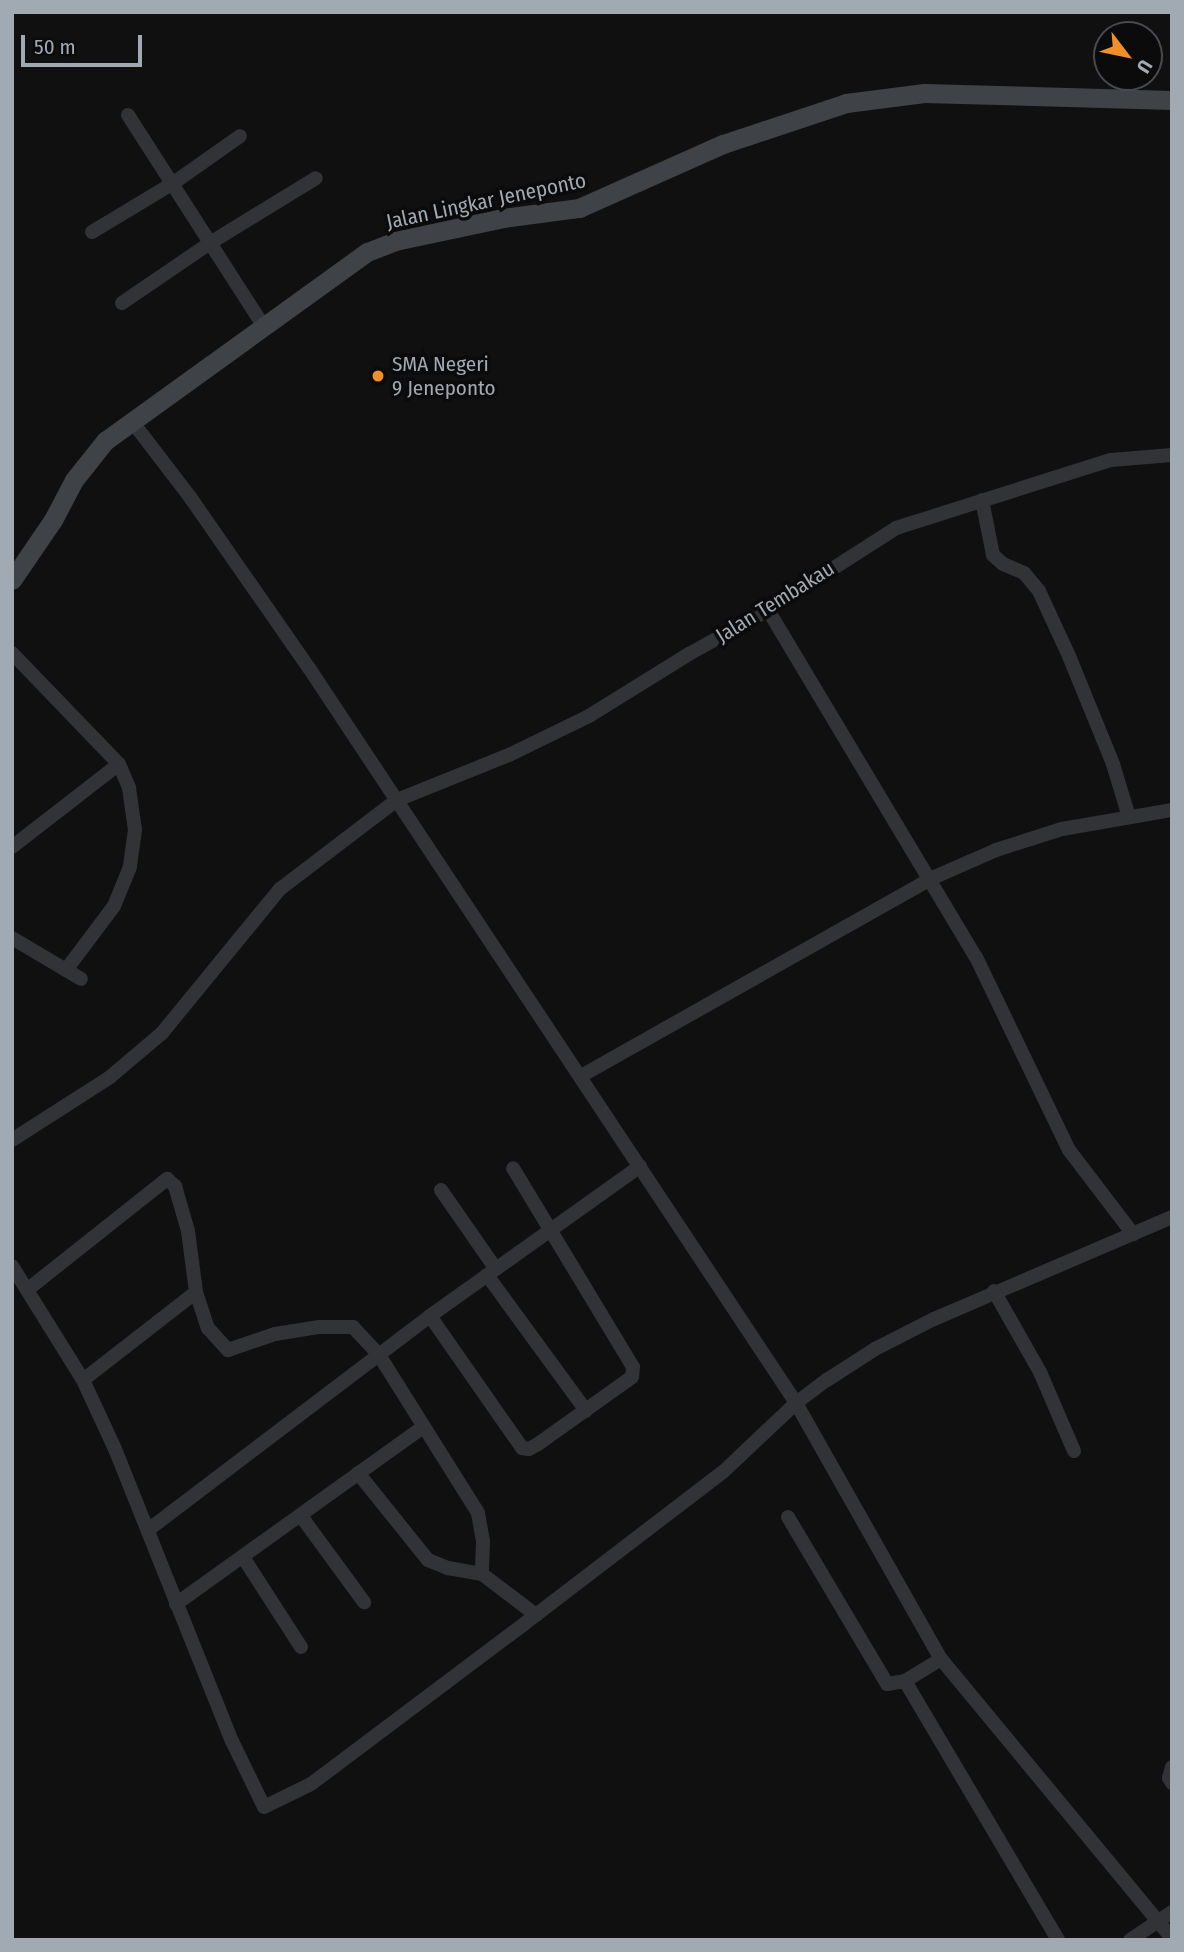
<!DOCTYPE html>
<html>
<head>
<meta charset="utf-8">
<style>
  body { margin:0 }
  #map { position:relative; width:1184px; height:1952px; overflow:hidden; background:#101011; font-family:"Fira Sans Condensed",sans-serif }
  div>[style] { position:absolute }
  .minor>* { height:14px; margin:-7px; padding:0 7px; transform-origin:7px; border-radius:7px; background:#313336 }
  .secondary>* { height:19px; margin:-9.5px; padding:0 9.5px; transform-origin:9.5px; border-radius:9.5px; background:#3f4246 }
  .dots>* { width:19px; height:19px; translate:-50% -50%; box-sizing:border-box; border:4px solid #0b0b0c; border-radius:50% }
  span { translate:-50% -50%; white-space:nowrap; text-align:center; line-height:1.15; -webkit-text-stroke:7px #0b0b0c; paint-order:stroke }
  .street-label { font-size:21px; color:#a1a9b2 }
  .poi-label { font-size:21px; color:#a1a9b2 }
  .left { translate:0 -50%; text-align:left }
  .frame { position:absolute; inset:0; border:14px solid #a1a9b2; pointer-events:none }
  .north { position:absolute; left:1093px; top:21px; width:70px; height:70px; box-sizing:border-box; background:#0b0b0c; border:2px solid #474a4e; border-radius:50%; rotate:122deg; font-size:19px; font-weight:700; line-height:28px; text-align:center; color:#a1a9b2 }
  .north::after { content:''; display:block; margin:auto; width:24px; height:32px; background:#f08e29; clip-path:polygon(50% 0,100% 100%,50% 72%,0 100%) }
  .scale { position:absolute; left:21px; top:35px; width:121px; height:32px; box-sizing:border-box; border:4px solid #a1a9b2; border-top:0; padding-left:9px; font-size:21px; line-height:24px; white-space:nowrap; color:#a1a9b2; -webkit-text-stroke:5px #0b0b0c; paint-order:stroke }
</style>
</head>
<body>
<div id="map">
  <div class="minor">
    <i style="left:128px;top:115px;width:252px;rotate:57.3deg"></i>
    <i style="left:92px;top:232px;width:93px;rotate:-31deg"></i>
    <i style="left:172px;top:184px;width:83px;rotate:-35.2deg"></i>
    <i style="left:122px;top:303px;width:107px;rotate:-34.3deg"></i>
    <i style="left:210px;top:243px;width:124px;rotate:-31.5deg"></i>
    <i style="left:131px;top:420px;width:97px;rotate:52.5deg"></i>
    <i style="left:190px;top:497px;width:208px;rotate:55.2deg"></i>
    <i style="left:309px;top:668px;width:882px;rotate:56.47deg"></i>
    <i style="left:796px;top:1403px;width:294px;rotate:60.5deg"></i>
    <i style="left:941px;top:1659px;width:362px;rotate:50.4deg"></i>
    <i style="left:982px;top:500px;width:56px;rotate:78.7deg"></i>
    <i style="left:993px;top:555px;width:13px;rotate:42deg"></i>
    <i style="left:1003px;top:564px;width:23px;rotate:23deg"></i>
    <i style="left:1024px;top:573px;width:23px;rotate:50deg"></i>
    <i style="left:1039px;top:591px;width:72px;rotate:65.2deg"></i>
    <i style="left:1069px;top:656px;width:117px;rotate:67.8deg"></i>
    <i style="left:1113px;top:764px;width:55px;rotate:73.2deg"></i>
    <i style="left:768px;top:610px;width:405px;rotate:59.1deg"></i>
    <i style="left:976px;top:957px;width:214px;rotate:64.3deg"></i>
    <i style="left:1069px;top:1150px;width:106px;rotate:52.7deg"></i>
    <i style="left:12px;top:653px;width:154px;rotate:46.1deg"></i>
    <i style="left:119px;top:764px;width:26px;rotate:67deg"></i>
    <i style="left:129px;top:788px;width:42px;rotate:81.9deg"></i>
    <i style="left:135px;top:830px;width:37px;rotate:98deg"></i>
    <i style="left:130px;top:867px;width:42px;rotate:112.3deg"></i>
    <i style="left:114px;top:906px;width:80px;rotate:126.9deg"></i>
    <i style="left:12px;top:847px;width:135px;rotate:-37.8deg"></i>
    <i style="left:12px;top:938px;width:80px;rotate:30.7deg"></i>
    <i style="left:581px;top:1076px;width:401px;rotate:-29.4deg"></i>
    <i style="left:930px;top:879px;width:72px;rotate:-23.7deg"></i>
    <i style="left:996px;top:850px;width:69px;rotate:-17.7deg"></i>
    <i style="left:1062px;top:829px;width:112px;rotate:-9.8deg"></i>
    <i style="left:12px;top:1140px;width:117px;rotate:-32.7deg"></i>
    <i style="left:110px;top:1077px;width:68px;rotate:-40.2deg"></i>
    <i style="left:162px;top:1033px;width:186px;rotate:-50.7deg"></i>
    <i style="left:280px;top:889px;width:147px;rotate:-37.3deg"></i>
    <i style="left:397px;top:800px;width:121px;rotate:-21.9deg"></i>
    <i style="left:509px;top:755px;width:89px;rotate:-26deg"></i>
    <i style="left:589px;top:716px;width:118px;rotate:-31.8deg"></i>
    <i style="left:689px;top:654px;width:90px;rotate:-29.1deg"></i>
    <i style="left:768px;top:610px;width:152px;rotate:-32.6deg"></i>
    <i style="left:896px;top:528px;width:225px;rotate:-17.6deg"></i>
    <i style="left:1111px;top:460px;width:61px;rotate:-4.7deg"></i>
    <i style="left:441px;top:1190px;width:96px;rotate:55.2deg"></i>
    <i style="left:12px;top:1266px;width:134px;rotate:58.1deg"></i>
    <i style="left:83px;top:1380px;width:76px;rotate:65.1deg"></i>
    <i style="left:115px;top:1449px;width:315px;rotate:68.2deg"></i>
    <i style="left:232px;top:1741px;width:73px;rotate:64.1deg"></i>
    <i style="left:264px;top:1807px;width:52px;rotate:-26.1deg"></i>
    <i style="left:311px;top:1784px;width:266px;rotate:-36.9deg"></i>
    <i style="left:524px;top:1624px;width:250px;rotate:-37.4deg"></i>
    <i style="left:723px;top:1472px;width:100px;rotate:-43.4deg"></i>
    <i style="left:796px;top:1403px;width:39px;rotate:-37deg"></i>
    <i style="left:827px;top:1380px;width:57px;rotate:-32.9deg"></i>
    <i style="left:875px;top:1349px;width:66px;rotate:-27deg"></i>
    <i style="left:934px;top:1319px;width:259px;rotate:-23.2deg"></i>
    <i style="left:487px;top:1275px;width:168px;rotate:53.9deg"></i>
    <i style="left:27px;top:1290px;width:179px;rotate:-38.4deg"></i>
    <i style="left:167px;top:1179px;width:11px;rotate:41deg"></i>
    <i style="left:175px;top:1186px;width:47px;rotate:73.9deg"></i>
    <i style="left:188px;top:1231px;width:62px;rotate:82.5deg"></i>
    <i style="left:994px;top:1291px;width:93px;rotate:60.4deg"></i>
    <i style="left:1040px;top:1372px;width:86px;rotate:66.7deg"></i>
    <i style="left:430px;top:1316px;width:161px;rotate:55.1deg"></i>
    <i style="left:522px;top:1448px;width:7px;rotate:8deg"></i>
    <i style="left:529px;top:1449px;width:10px;rotate:-29deg"></i>
    <i style="left:538px;top:1444px;width:115px;rotate:-35.5deg"></i>
    <i style="left:632px;top:1377px;width:10px;rotate:-84deg"></i>
    <i style="left:633px;top:1367px;width:232px;rotate:-121.1deg"></i>
    <i style="left:83px;top:1380px;width:143px;rotate:-37.9deg"></i>
    <i style="left:196px;top:1292px;width:38px;rotate:72deg"></i>
    <i style="left:208px;top:1328px;width:30px;rotate:48deg"></i>
    <i style="left:228px;top:1350px;width:50px;rotate:-18.8deg"></i>
    <i style="left:275px;top:1334px;width:45px;rotate:-9deg"></i>
    <i style="left:319px;top:1327px;width:34px"></i>
    <i style="left:353px;top:1327px;width:38px;rotate:47deg"></i>
    <i style="left:379px;top:1355px;width:186px;rotate:57.9deg"></i>
    <i style="left:478px;top:1513px;width:28px;rotate:80deg"></i>
    <i style="left:483px;top:1541px;width:33px;rotate:92deg"></i>
    <i style="left:358px;top:1473px;width:112px;rotate:51.2deg"></i>
    <i style="left:428px;top:1560px;width:22px;rotate:22deg"></i>
    <i style="left:448px;top:1568px;width:35px;rotate:10deg"></i>
    <i style="left:482px;top:1574px;width:68px;rotate:37.2deg"></i>
    <i style="left:301px;top:1516px;width:107px;rotate:53.8deg"></i>
    <i style="left:788px;top:1517px;width:194px;rotate:59.3deg"></i>
    <i style="left:887px;top:1684px;width:18px;rotate:-9deg"></i>
    <i style="left:905px;top:1681px;width:42px;rotate:-31.4deg"></i>
    <i style="left:148px;top:1530px;width:354px;rotate:-37.2deg"></i>
    <i style="left:430px;top:1316px;width:258px;rotate:-35.5deg"></i>
    <i style="left:243px;top:1557px;width:107px;rotate:57.2deg"></i>
    <i style="left:176px;top:1604px;width:304px;rotate:-35.6deg"></i>
    <i style="left:905px;top:1681px;width:301px;rotate:59.4deg"></i>
    <i style="left:1172px;top:1767px;width:11px;rotate:105deg"></i>
    <i style="left:1169px;top:1778px;width:6px;rotate:59deg"></i>
    <i style="left:1130px;top:1940px;width:50px;rotate:-33.7deg"></i>
  </div>
  <div class="secondary">
    <i style="left:12px;top:580px;width:73px;rotate:-55.7deg"></i>
    <i style="left:53px;top:520px;width:45px;rotate:-62.3deg"></i>
    <i style="left:74px;top:480px;width:50px;rotate:-51.5deg"></i>
    <i style="left:105px;top:441px;width:323px;rotate:-35.8deg"></i>
    <i style="left:367px;top:252px;width:30px;rotate:-21deg"></i>
    <i style="left:395px;top:241px;width:110px;rotate:-12deg"></i>
    <i style="left:503px;top:218px;width:77px;rotate:-7.5deg"></i>
    <i style="left:579px;top:208px;width:158px;rotate:-24deg"></i>
    <i style="left:723px;top:144px;width:130px;rotate:-18.4deg"></i>
    <i style="left:846px;top:103px;width:79px;rotate:-7.3deg"></i>
    <i style="left:924px;top:93px;width:248px;rotate:1.6deg"></i>
  </div>
  <div class="dots">
    <i style="left:378px;top:376px;background:#f08e29"></i>
  </div>
  <div class="street-label">
    <span style="left:486px;top:201px;rotate:-12deg">Jalan Lingkar Jeneponto</span>
    <span style="left:775px;top:602px;rotate:-32deg">Jalan Tembakau</span>
  </div>
  <div class="poi-label">
    <span class="left" style="left:392px;top:376px">SMA Negeri<br>9 Jeneponto</span>
  </div>
  <div class="frame"></div>
  <div class="north">U</div>
  <div class="scale">50 m</div>
</div>
</body>
</html>
